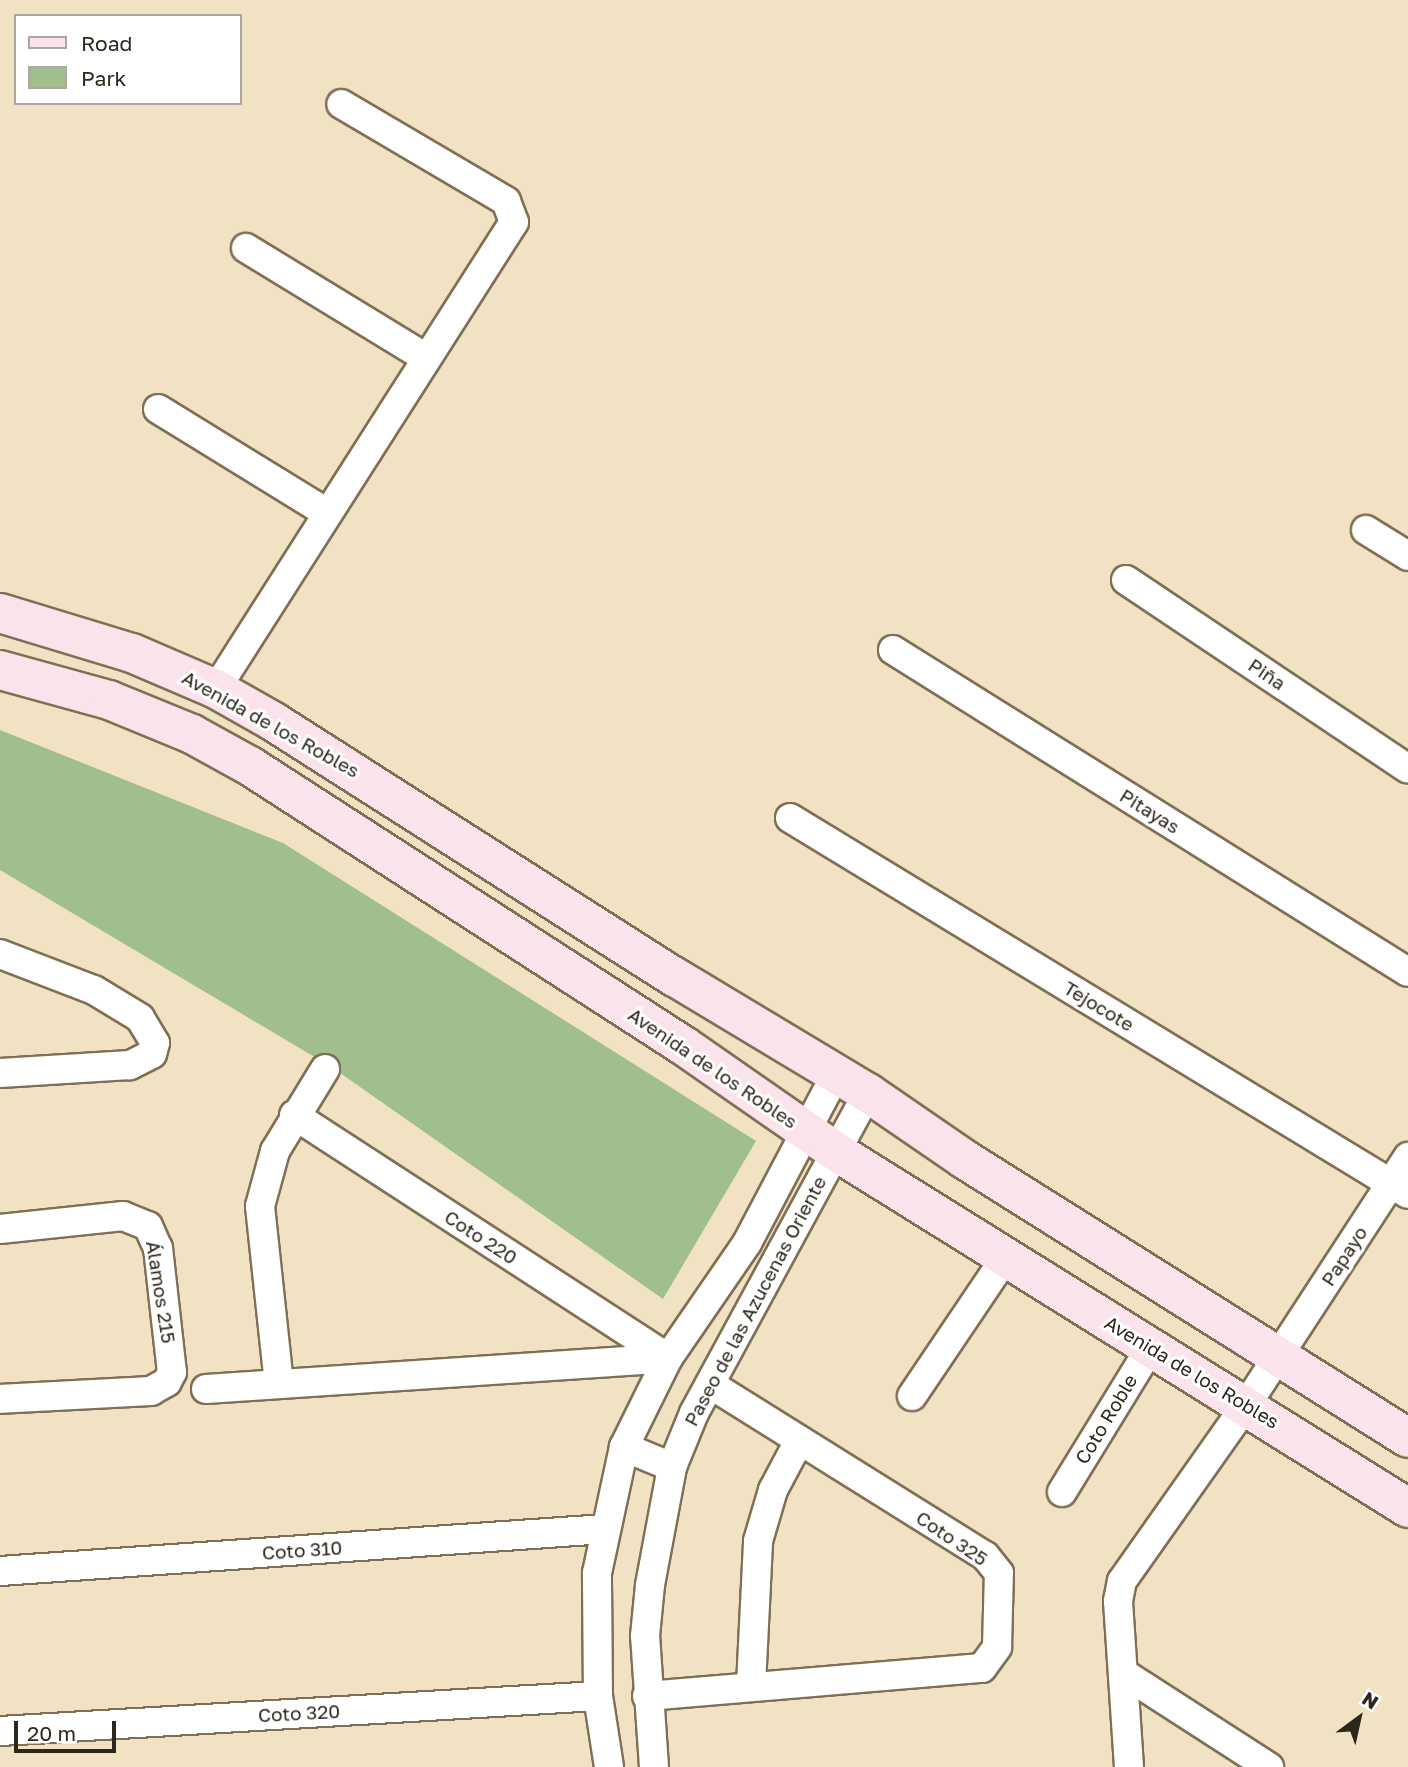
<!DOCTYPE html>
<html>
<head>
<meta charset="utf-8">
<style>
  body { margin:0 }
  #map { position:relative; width:1408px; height:1767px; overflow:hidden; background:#f2e2c4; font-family:"Golos Text",sans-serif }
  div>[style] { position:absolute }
  .green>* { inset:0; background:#a1be8f }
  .roads { filter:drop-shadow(2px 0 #7f7055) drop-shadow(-2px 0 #7f7055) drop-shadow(0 2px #7f7055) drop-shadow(0 -2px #7f7055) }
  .street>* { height:28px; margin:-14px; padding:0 14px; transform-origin:14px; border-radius:14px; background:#fff }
  .secondary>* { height:38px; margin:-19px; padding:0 19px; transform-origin:19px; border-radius:19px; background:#fbe3eb }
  span { translate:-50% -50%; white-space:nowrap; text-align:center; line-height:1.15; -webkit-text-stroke:6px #fff; paint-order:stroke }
  .street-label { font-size:19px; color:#2c261b }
  .legend { position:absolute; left:14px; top:14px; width:228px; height:91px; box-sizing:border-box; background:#fff; border:2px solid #aba8a4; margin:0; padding:9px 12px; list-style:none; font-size:21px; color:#2c261b }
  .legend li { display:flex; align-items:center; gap:14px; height:35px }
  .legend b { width:35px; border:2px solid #aba8a4 }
  .north { position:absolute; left:1324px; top:1683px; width:70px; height:70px; -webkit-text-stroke:5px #fff; paint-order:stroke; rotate:33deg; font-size:19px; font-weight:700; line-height:28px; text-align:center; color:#2c261b }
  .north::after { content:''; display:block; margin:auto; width:24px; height:32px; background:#2c261b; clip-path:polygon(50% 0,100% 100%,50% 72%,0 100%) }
  .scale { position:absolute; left:14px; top:1721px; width:102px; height:32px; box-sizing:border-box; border:4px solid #2c261b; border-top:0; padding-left:9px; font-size:21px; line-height:24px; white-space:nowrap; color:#2c261b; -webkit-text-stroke:5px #fff; paint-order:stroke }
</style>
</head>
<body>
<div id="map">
  <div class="green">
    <i style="clip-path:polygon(0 730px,283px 843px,756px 1141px,663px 1299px,333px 1068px,0 870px)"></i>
  </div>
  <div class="roads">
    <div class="street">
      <i style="left:246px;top:248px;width:211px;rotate:31.4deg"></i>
      <i style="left:158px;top:409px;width:198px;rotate:31.6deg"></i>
      <i style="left:1366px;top:530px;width:49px;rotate:31.8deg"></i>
      <i style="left:1126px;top:580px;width:339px;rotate:33.8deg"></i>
      <i style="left:893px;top:650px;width:607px;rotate:32.02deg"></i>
      <i style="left:216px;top:689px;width:554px;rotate:-57.46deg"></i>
      <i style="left:514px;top:222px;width:22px;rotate:-111deg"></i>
      <i style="left:506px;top:201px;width:191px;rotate:-149.5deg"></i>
      <i style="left:790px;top:818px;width:723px;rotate:31.32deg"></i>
      <i style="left:0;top:954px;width:101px;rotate:21deg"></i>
      <i style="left:94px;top:990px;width:54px;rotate:31.3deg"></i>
      <i style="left:140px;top:1018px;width:29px;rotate:59deg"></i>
      <i style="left:155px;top:1043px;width:11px;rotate:105deg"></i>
      <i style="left:152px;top:1054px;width:25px;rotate:153deg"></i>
      <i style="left:130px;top:1065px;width:130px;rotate:176.5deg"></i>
      <i style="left:294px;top:1115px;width:446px;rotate:33deg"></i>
      <i style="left:0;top:1229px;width:124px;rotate:-6deg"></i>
      <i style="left:123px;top:1216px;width:27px;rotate:22deg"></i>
      <i style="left:148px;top:1226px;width:24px;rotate:66deg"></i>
      <i style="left:158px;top:1248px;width:125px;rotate:83.6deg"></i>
      <i style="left:172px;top:1372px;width:11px;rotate:117deg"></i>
      <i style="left:167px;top:1382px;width:18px;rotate:151deg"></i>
      <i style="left:151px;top:1391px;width:151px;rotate:177deg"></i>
      <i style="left:279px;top:1384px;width:179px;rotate:-96.1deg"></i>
      <i style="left:260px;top:1206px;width:57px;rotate:-74.7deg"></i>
      <i style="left:275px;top:1151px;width:96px;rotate:-58.6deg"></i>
      <i style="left:206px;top:1389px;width:463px;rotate:-3.8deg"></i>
      <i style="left:912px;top:1396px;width:166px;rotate:-56deg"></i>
      <i style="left:624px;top:1447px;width:52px;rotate:22.6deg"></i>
      <i style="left:1062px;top:1492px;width:170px;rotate:-58.5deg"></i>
      <i style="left:0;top:1571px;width:606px;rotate:-3.97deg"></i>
      <i style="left:1123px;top:1673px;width:174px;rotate:32.8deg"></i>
      <i style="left:751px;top:1686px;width:145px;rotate:-87.2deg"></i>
      <i style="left:758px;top:1541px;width:53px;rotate:-73.6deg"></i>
      <i style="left:773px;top:1490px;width:55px;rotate:-62deg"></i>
      <i style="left:647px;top:1696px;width:336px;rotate:-4.8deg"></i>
      <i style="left:982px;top:1668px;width:26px;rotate:-54deg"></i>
      <i style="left:997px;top:1647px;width:74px;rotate:-88.5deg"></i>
      <i style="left:999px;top:1573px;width:22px;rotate:-129deg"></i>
      <i style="left:985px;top:1556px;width:323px;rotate:-148deg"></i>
      <i style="left:0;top:1731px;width:599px;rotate:-3.35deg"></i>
      <i style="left:609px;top:1767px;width:72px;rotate:-98.8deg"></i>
      <i style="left:598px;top:1696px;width:123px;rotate:-90.5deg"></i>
      <i style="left:597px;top:1573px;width:129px;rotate:-77.9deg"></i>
      <i style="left:624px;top:1447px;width:99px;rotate:-63.7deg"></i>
      <i style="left:668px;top:1358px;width:140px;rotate:-55.5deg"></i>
      <i style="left:747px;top:1243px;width:191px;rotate:-62.2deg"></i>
      <i style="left:654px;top:1767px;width:131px;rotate:-93.9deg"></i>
      <i style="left:645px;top:1636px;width:51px;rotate:-84.4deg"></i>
      <i style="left:650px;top:1585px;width:120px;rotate:-79.4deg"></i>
      <i style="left:672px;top:1467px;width:58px;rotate:-67.8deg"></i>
      <i style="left:694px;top:1413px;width:364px;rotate:-61.5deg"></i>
      <i style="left:1129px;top:1767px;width:166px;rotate:-93.8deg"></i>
      <i style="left:1118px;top:1601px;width:20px;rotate:-79deg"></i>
      <i style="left:1122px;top:1581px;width:217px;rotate:-54.8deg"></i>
      <i style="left:1247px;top:1404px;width:295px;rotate:-56.9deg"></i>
    </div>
    <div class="secondary">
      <i style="left:0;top:613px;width:138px;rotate:16.9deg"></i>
      <i style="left:132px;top:653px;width:91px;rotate:23.2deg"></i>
      <i style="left:216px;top:689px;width:67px;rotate:29.6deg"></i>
      <i style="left:274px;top:722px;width:475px;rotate:32.5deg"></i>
      <i style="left:675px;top:977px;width:225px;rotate:31deg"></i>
      <i style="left:868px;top:1093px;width:116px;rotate:34.5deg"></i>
      <i style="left:964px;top:1159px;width:524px;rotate:32.14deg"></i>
      <i style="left:0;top:670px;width:113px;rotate:15.4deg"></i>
      <i style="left:109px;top:700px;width:90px;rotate:22.3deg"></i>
      <i style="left:192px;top:734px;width:66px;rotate:28.9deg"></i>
      <i style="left:250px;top:766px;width:516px;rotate:32.83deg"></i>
      <i style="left:684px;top:1046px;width:184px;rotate:34.8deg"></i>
      <i style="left:835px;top:1151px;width:675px;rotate:31.92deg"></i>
    </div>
  </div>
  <div class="street-label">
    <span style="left:1267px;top:674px;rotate:34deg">Piña</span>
    <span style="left:271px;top:724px;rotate:29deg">Avenida de los Robles</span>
    <span style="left:1150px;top:811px;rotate:32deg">Pitayas</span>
    <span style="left:1099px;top:1006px;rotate:31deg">Tejocote</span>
    <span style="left:713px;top:1068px;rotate:34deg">Avenida de los Robles</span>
    <span style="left:481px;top:1237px;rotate:33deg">Coto 220</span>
    <span style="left:1344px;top:1256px;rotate:-57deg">Papayo</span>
    <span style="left:161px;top:1292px;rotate:81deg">Álamos 215</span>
    <span style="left:755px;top:1301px;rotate:-62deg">Paseo de las Azucenas Oriente</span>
    <span style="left:1192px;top:1372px;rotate:31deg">Avenida de los Robles</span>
    <span style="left:1106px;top:1419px;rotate:-59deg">Coto Roble</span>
    <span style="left:952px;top:1538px;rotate:34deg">Coto 325</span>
    <span style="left:302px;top:1550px;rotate:-4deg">Coto 310</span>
    <span style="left:299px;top:1713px;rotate:-3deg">Coto 320</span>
  </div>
  <ul class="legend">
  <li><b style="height:9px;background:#fbe3eb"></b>Road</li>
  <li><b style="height:19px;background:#a1be8f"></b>Park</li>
  </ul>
  <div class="north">N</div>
  <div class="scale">20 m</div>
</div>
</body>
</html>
